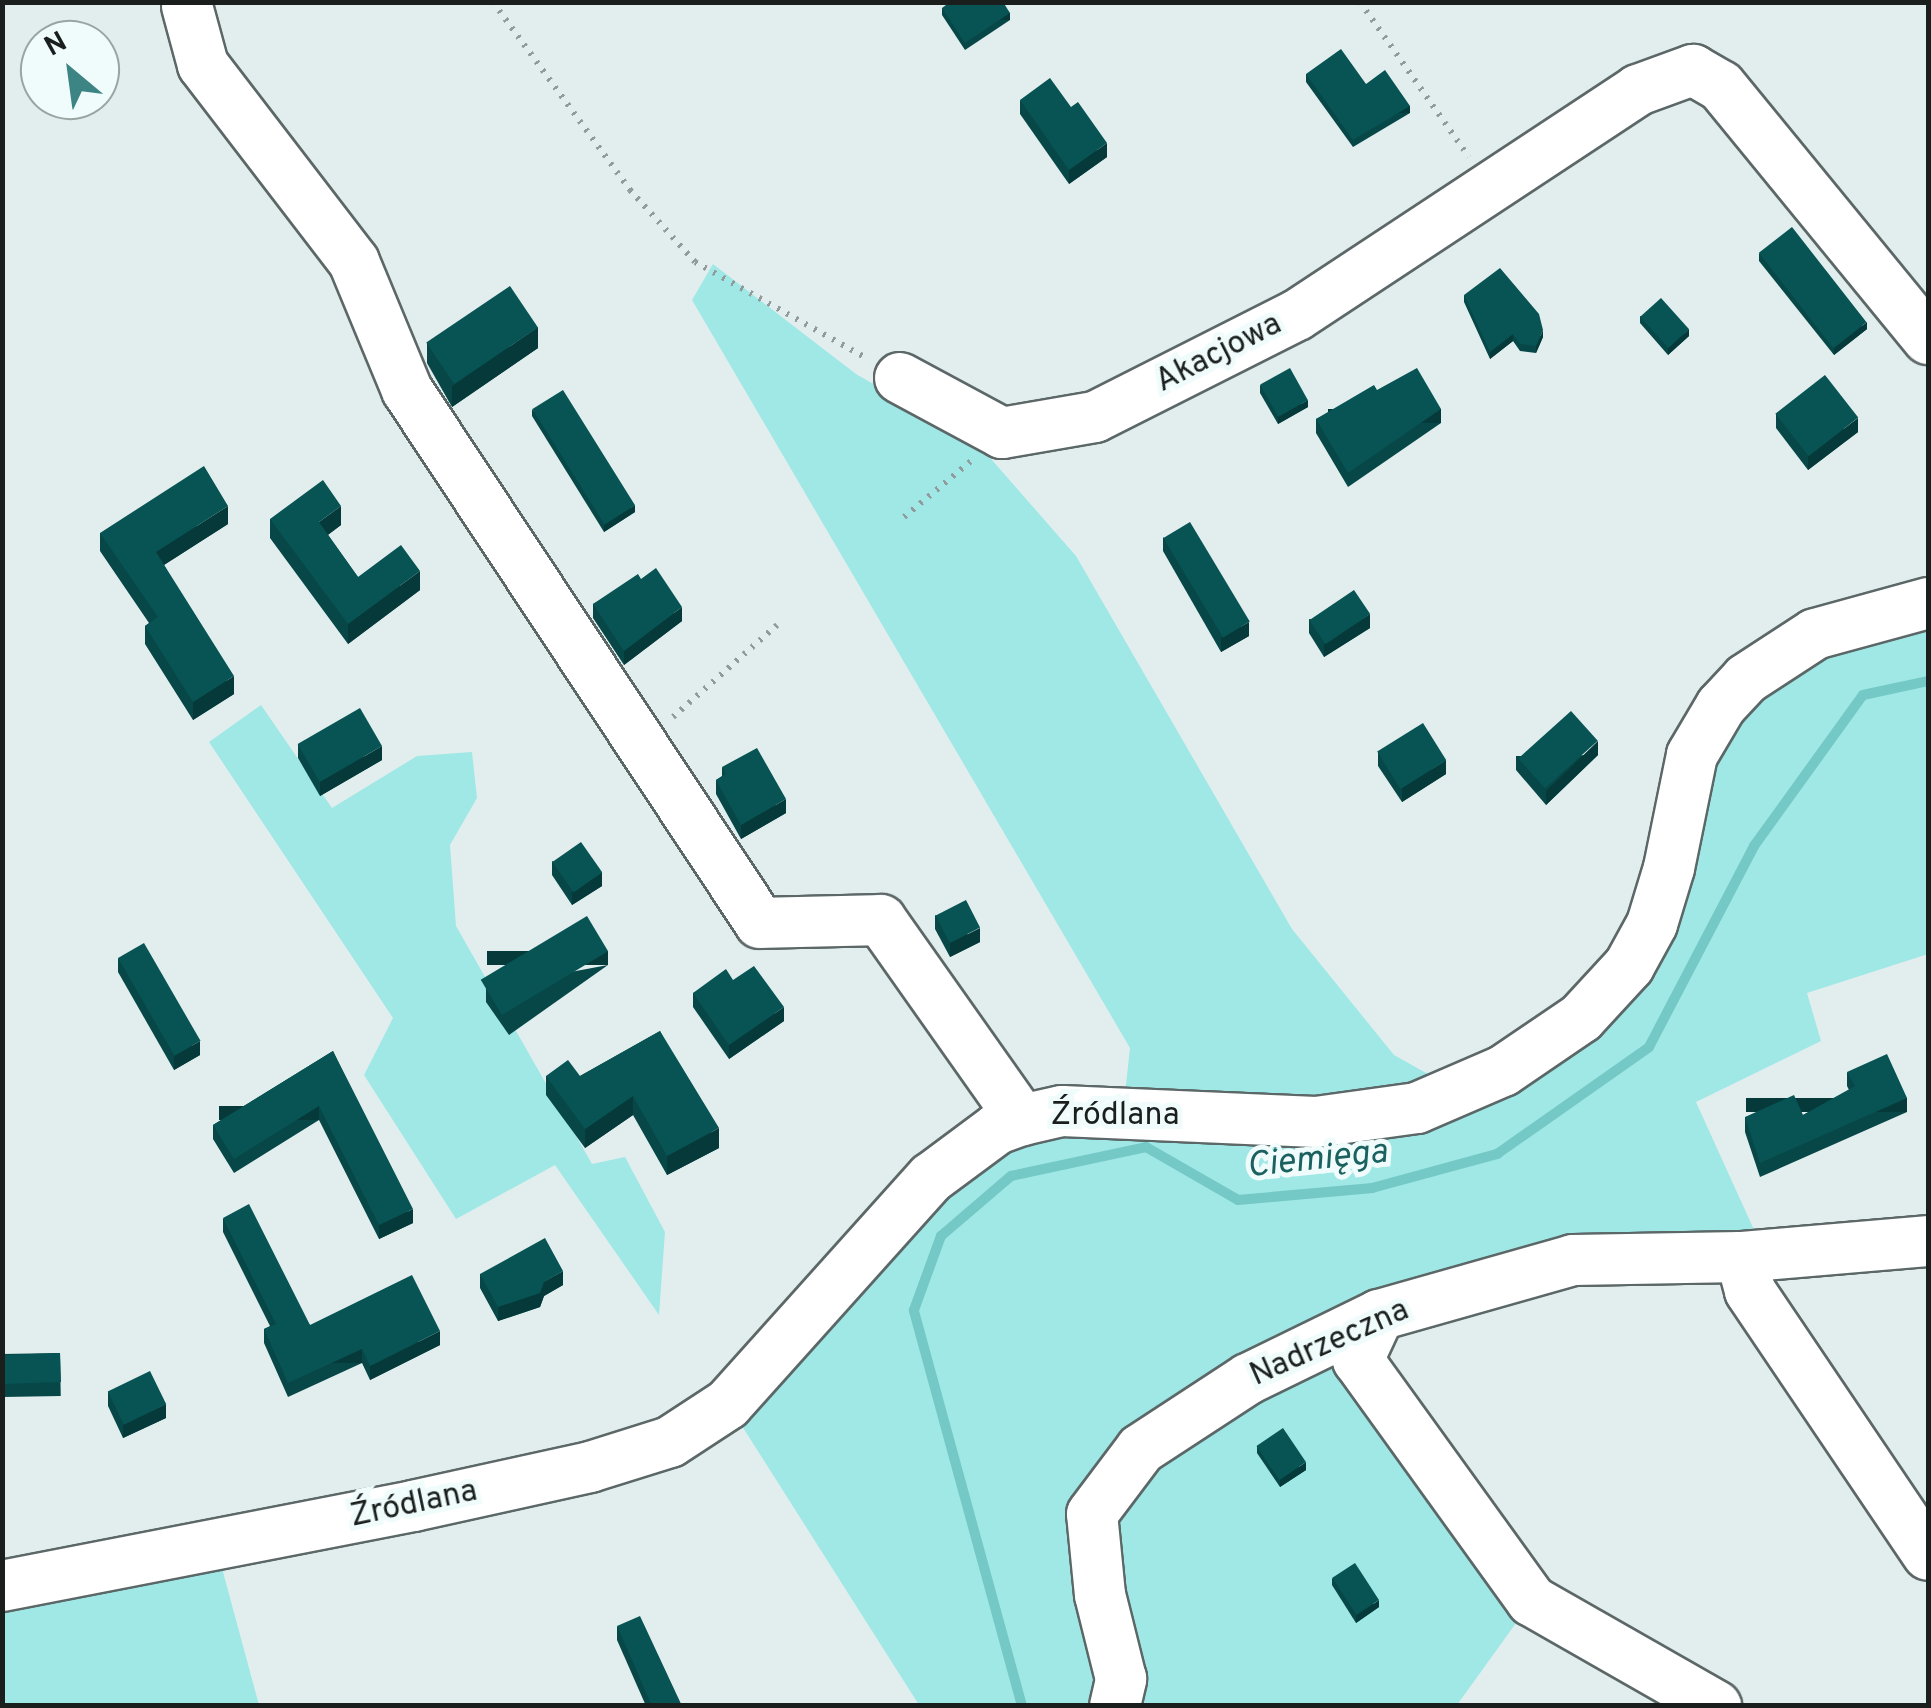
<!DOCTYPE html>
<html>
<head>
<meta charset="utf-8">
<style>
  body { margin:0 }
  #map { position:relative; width:1931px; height:1708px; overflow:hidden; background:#e2eeee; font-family:Overpass,sans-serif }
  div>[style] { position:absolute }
  .green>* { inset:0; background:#9fe8e6 }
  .stream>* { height:10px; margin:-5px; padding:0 5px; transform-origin:5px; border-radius:5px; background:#74c8c6 }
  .path>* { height:6px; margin-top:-3px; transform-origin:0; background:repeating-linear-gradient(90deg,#929b9b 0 2.5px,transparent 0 10.5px) }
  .roads { filter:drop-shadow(2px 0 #5c6767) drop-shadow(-2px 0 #5c6767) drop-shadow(0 2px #5c6767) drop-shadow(0 -2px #5c6767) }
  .minor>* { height:50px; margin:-25px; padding:0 25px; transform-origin:25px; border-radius:25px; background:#fff }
  .wall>* { inset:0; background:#074747; transform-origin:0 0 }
  .shaded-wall>* { inset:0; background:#063a3a; transform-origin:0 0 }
  .building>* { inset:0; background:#085353; transform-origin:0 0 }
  span { translate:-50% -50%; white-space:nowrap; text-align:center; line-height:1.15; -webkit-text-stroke:10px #effcfb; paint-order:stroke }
  .street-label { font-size:32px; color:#1a1f1e }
  .water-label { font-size:35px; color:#1b6160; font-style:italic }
  .frame { position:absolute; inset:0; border:5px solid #1a1f1e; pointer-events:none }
  .north { position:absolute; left:20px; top:20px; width:100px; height:100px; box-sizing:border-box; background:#effcfb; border:2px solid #9aa4a3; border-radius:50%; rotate:331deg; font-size:28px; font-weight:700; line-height:40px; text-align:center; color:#1a1f1e }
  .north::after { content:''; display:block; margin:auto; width:35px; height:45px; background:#3c8584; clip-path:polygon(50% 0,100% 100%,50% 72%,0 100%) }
</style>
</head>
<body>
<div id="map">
  <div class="green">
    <i style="clip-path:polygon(713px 264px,856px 374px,978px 444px,1076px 556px,1292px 929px,1394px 1055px,1460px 1092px,1612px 988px,1721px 706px,1928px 603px,1928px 954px,1807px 993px,1821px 1041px,1696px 1102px,1755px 1232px,1548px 1239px,1377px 1316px,1359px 1360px,1532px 1601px,1457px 1705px,919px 1705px,728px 1404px,997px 1129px,1123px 1112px,1130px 1048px,692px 300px)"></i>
    <i style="clip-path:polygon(261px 705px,332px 808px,417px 756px,472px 752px,477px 798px,450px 845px,456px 926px,592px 1164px,625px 1157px,665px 1232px,659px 1315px,555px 1165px,456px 1219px,364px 1075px,393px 1018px,209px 742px)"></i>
    <i style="clip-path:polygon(216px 1546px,259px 1705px,3px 1706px,3px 1586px)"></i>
  </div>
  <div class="stream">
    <i style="left:1022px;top:1706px;width:410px;rotate:-105.3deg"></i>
    <i style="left:914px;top:1310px;width:79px;rotate:-70deg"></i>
    <i style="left:941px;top:1236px;width:92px;rotate:-40.6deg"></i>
    <i style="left:1011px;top:1176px;width:138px;rotate:-12.1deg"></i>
    <i style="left:1146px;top:1147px;width:106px;rotate:29.9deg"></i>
    <i style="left:1238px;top:1200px;width:135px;rotate:-5.1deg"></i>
    <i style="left:1372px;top:1188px;width:130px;rotate:-15.2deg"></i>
    <i style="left:1497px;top:1154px;width:186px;rotate:-35.1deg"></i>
    <i style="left:1649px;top:1047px;width:227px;rotate:-62.4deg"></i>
    <i style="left:1754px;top:846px;width:186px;rotate:-54.2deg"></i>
    <i style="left:1863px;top:695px;width:66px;rotate:-12.2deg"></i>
  </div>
  <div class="path">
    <i style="left:493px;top:2px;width:233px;rotate:53.9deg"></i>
    <i style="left:630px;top:190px;width:97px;rotate:47.9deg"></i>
    <i style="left:695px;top:262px;width:194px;rotate:29.3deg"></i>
    <i style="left:1360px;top:2px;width:189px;rotate:54.9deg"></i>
    <i style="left:904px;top:517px;width:87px;rotate:-39.9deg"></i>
    <i style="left:673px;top:717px;width:139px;rotate:-41.5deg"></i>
  </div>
  <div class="roads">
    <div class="minor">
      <i style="left:187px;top:6px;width:61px;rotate:74.8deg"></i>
      <i style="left:203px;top:65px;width:248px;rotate:52.5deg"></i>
      <i style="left:354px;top:262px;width:139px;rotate:67.5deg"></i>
      <i style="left:407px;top:390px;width:639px;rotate:56.48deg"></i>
      <i style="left:760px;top:923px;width:121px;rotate:-1.4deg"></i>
      <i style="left:881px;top:920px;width:245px;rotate:54.8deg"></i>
      <i style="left:900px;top:378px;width:116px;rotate:28.3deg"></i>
      <i style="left:1002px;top:433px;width:94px;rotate:-9.8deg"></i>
      <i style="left:1095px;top:417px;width:226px;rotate:-26.8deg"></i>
      <i style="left:1297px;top:315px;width:409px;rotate:-33.4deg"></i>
      <i style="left:1638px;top:90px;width:59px;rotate:-20deg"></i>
      <i style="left:1693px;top:70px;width:32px;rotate:30deg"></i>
      <i style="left:1721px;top:86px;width:327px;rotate:50.7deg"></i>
      <i style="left:1741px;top:1257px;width:35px;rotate:75deg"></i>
      <i style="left:1750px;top:1291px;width:318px;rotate:56deg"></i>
      <i style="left:1379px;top:1315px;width:50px;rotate:115deg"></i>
      <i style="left:1358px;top:1360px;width:297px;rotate:54.2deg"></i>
      <i style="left:1532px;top:1601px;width:212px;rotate:29.7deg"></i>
      <i style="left:2px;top:1586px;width:419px;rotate:-11deg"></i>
      <i style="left:413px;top:1506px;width:181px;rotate:-12.4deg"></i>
      <i style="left:590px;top:1467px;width:84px;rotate:-17.4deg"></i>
      <i style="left:670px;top:1442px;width:69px;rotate:-33.2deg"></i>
      <i style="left:728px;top:1404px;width:304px;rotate:-48.1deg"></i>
      <i style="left:931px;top:1178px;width:82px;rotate:-36.6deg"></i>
      <i style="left:997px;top:1129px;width:27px;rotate:-20deg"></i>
      <i style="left:1022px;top:1120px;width:41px;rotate:-12.7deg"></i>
      <i style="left:1062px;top:1111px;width:254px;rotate:2.5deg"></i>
      <i style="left:1316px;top:1122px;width:102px;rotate:-7.9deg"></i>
      <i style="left:1417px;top:1108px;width:94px;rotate:-23.3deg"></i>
      <i style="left:1503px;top:1071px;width:94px;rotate:-34.2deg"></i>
      <i style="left:1581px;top:1018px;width:71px;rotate:-47.3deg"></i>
      <i style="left:1629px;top:966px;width:48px;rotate:-61.3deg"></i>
      <i style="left:1652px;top:924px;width:59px;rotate:-73.1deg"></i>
      <i style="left:1669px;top:868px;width:115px;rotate:-78.5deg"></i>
      <i style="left:1692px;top:755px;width:57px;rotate:-59.4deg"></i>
      <i style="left:1721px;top:706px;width:37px;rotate:-47deg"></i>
      <i style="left:1746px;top:679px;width:82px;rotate:-33.1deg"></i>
      <i style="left:1815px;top:634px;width:117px;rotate:-15.3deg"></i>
      <i style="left:1115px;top:1706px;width:28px;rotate:-77deg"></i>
      <i style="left:1121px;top:1679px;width:87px;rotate:-104deg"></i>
      <i style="left:1100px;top:1595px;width:81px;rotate:-95.6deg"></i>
      <i style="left:1092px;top:1514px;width:81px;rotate:-53deg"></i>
      <i style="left:1141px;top:1449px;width:128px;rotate:-33.2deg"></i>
      <i style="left:1248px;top:1379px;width:146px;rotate:-26deg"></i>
      <i style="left:1379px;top:1315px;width:202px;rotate:-15.8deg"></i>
      <i style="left:1573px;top:1260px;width:168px;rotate:-1deg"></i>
      <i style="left:1741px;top:1257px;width:188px;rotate:-4.9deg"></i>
    </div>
  </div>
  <div class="wall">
    <i style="clip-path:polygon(942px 8px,1010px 20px,965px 50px,942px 15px)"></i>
    <i style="clip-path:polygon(1306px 74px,1366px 84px,1410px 113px,1353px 147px,1306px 82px)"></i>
    <i style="clip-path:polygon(1020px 100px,1107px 157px,1069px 184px,1020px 114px)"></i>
    <i style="clip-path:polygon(1759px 253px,1867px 329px,1834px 355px,1759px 261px)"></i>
    <i style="clip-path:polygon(1464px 295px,1543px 337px,1536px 353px,1520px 351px,1513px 341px,1490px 359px,1464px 302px)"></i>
    <i style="clip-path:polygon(1640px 316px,1689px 336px,1668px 355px,1640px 323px)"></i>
    <i style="clip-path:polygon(427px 343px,538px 348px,452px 407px,427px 363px)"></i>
    <i style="clip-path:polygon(1260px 385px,1308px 407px,1278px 424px,1260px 393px)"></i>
    <i style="clip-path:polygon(1377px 390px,1441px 423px,1348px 487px,1316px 433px,1316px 419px)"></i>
    <i style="clip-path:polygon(532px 409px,635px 512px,604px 532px,532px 416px)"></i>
    <i style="clip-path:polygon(1776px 414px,1858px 432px,1808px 470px,1776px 428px)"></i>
    <i style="clip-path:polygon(270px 519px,341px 525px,328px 535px,358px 577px,420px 590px,348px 644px,270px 538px)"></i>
    <i style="clip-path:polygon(228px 524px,164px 565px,234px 694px,193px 720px,145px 644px,145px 626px,149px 623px,100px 551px,100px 533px)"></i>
    <i style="clip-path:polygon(1163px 537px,1249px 636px,1221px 652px,1163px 551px)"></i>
    <i style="clip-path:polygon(641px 579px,682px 621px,624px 665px,593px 618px,593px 604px)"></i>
    <i style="clip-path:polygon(1309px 619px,1370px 628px,1324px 657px,1309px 633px)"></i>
    <i style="clip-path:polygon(298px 744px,382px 760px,320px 796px,298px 758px)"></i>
    <i style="clip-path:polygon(1378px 752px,1446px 774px,1402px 802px,1378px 766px)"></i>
    <i style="clip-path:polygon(1598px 755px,1546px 805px,1516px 770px,1516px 756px)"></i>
    <i style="clip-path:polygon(722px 767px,786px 813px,741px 839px,716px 794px,716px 780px,722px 776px)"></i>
    <i style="clip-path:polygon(552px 861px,602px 886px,572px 905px,552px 875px)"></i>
    <i style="clip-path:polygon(935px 915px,980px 942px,950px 957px,935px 929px)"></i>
    <i style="clip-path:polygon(118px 958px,200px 1055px,174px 1070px,118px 972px)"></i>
    <i style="clip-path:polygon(608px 965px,509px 1035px,486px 1002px,486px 988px)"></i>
    <i style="clip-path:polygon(733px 980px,784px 1021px,729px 1059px,693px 1007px,693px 993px)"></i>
    <i style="clip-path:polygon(660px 1031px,719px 1148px,667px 1175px,633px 1115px,585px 1148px,546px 1095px,546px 1076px,580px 1076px)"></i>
    <i style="clip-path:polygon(333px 1051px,413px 1223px,379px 1239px,319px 1120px,234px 1173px,213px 1139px,213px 1125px)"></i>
    <i style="clip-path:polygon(1847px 1072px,1907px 1112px,1760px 1177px,1745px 1132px,1745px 1117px,1803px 1115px,1849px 1090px,1847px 1086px)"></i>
    <i style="clip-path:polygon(223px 1218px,310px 1325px,440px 1345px,370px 1380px,362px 1363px,288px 1397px,264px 1343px,264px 1329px,270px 1326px,223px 1232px)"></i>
    <i style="clip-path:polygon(480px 1274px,563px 1285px,544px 1296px,540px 1307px,498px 1321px,480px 1288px)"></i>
    <i style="left:60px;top:1353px;width:43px;height:58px;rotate:89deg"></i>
    <i style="clip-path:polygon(108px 1392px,166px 1418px,123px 1438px,108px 1406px)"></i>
    <i style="clip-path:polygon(1257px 1446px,1306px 1470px,1280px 1487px,1257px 1453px)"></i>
    <i style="clip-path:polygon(1332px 1578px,1379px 1607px,1356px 1623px,1332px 1585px)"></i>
    <i style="clip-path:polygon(617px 1626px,682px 1706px,646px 1706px,617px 1640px)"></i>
  </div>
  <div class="shaded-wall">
    <i style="left:1010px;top:13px;width:7px;height:54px;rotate:90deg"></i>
    <i style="left:1410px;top:106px;width:7px;height:66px;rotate:90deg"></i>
    <i style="clip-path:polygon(1107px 143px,1107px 157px,1069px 184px,1069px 170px)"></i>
    <i style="clip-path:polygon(1867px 322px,1867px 329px,1834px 355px,1834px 348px)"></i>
    <i style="clip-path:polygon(538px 327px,538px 348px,452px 407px,452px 386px)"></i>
    <i style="clip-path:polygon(1689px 329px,1689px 336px,1668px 355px,1668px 348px)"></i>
    <i style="clip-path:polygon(1543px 330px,1543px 337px,1536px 353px,1536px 346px)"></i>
    <i style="clip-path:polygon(1513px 334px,1513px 341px,1490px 359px,1490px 352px)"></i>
    <i style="clip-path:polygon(1308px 400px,1308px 407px,1278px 424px,1278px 417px)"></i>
    <i style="left:1441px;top:409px;width:14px;height:113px;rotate:90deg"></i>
    <i style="clip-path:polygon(1858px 418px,1858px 432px,1808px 470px,1808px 456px)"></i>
    <i style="clip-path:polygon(635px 505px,635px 512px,604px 532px,604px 525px)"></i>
    <i style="clip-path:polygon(228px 506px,228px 524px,156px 570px,156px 552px)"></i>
    <i style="clip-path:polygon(341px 506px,341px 525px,319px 541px,319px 522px)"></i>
    <i style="clip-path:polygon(420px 571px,420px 590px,348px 644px,348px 624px)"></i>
    <i style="clip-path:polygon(682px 607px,682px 621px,624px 665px,624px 651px)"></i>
    <i style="clip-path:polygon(1370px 614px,1370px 628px,1324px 657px,1324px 643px)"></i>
    <i style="clip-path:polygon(1249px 622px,1249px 636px,1221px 652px,1221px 638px)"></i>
    <i style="clip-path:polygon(234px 676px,234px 694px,193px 720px,193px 702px)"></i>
    <i style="clip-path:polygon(1598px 741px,1598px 755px,1546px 805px,1546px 791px)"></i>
    <i style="clip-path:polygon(382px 746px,382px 760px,320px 796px,320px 782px)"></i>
    <i style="clip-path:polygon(1446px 760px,1446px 774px,1402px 802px,1402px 788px)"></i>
    <i style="clip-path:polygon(786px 799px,786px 813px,741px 839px,741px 825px)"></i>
    <i style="clip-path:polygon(602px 872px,602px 886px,572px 905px,572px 891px)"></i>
    <i style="clip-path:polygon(980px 928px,980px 942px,950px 957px,950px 943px)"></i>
    <i style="left:608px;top:951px;width:14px;height:121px;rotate:90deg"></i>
    <i style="clip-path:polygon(784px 1007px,784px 1021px,729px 1059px,729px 1045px)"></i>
    <i style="clip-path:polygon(200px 1041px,200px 1055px,174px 1070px,174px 1056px)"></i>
    <i style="clip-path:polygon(633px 1096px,633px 1115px,585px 1148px,585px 1129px)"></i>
    <i style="left:1907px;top:1098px;width:14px;height:161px;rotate:90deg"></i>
    <i style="left:319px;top:1106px;width:14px;height:100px;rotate:90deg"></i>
    <i style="clip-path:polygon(719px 1128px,719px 1148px,667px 1175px,667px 1156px)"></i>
    <i style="clip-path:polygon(413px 1209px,413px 1223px,379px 1239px,379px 1225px)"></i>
    <i style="clip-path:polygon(563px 1271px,563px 1285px,544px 1296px,540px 1307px,498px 1321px,498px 1307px)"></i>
    <i style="clip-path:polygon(440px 1331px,440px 1345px,370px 1380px,370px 1366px)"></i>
    <i style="left:362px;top:1349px;width:14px;height:81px;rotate:90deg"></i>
    <i style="clip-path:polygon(166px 1404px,166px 1418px,123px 1438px,123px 1424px)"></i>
    <i style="clip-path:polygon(1306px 1462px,1306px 1470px,1280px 1487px,1280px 1480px)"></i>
    <i style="clip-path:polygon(1379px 1600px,1379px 1607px,1356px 1623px,1356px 1616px)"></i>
  </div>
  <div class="building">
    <i style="clip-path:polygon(950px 2px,1003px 2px,1010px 13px,965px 43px,942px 8px)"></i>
    <i style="clip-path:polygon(1341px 49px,1366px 84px,1385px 70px,1410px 106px,1353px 140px,1306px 74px)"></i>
    <i style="clip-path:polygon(1050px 78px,1071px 107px,1078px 102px,1107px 143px,1069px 170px,1020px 100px)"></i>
    <i style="left:1792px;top:227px;width:121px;height:42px;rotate:52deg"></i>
    <i style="clip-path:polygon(1500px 268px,1539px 314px,1543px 330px,1536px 346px,1520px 344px,1513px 334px,1490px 352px,1464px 295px)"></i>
    <i style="left:510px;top:286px;width:50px;height:101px;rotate:56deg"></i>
    <i style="left:1661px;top:298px;width:42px;height:28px;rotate:48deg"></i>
    <i style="left:1290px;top:368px;width:37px;height:34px;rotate:61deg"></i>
    <i style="clip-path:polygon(1417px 368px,1441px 409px,1348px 473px,1316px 419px,1374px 385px,1377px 390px)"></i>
    <i style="left:1825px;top:375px;width:54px;height:63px;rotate:52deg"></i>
    <i style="left:563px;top:390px;width:136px;height:36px;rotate:58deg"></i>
    <i style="clip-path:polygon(204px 466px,228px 506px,156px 552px,234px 676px,193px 702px,145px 626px,158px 617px,100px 533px)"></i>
    <i style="clip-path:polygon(323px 480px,341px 506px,319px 522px,358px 577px,401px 545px,420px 571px,348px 624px,270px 519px)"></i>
    <i style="left:1190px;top:522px;width:116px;height:31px;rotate:59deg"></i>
    <i style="clip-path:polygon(656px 568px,682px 607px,624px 651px,593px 604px,638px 574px,641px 579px)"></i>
    <i style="left:1354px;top:590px;width:29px;height:54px;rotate:56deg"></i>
    <i style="left:360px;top:708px;width:44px;height:72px;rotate:60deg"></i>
    <i style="left:1571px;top:711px;width:40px;height:71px;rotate:48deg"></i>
    <i style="left:1423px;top:723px;width:44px;height:54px;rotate:58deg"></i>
    <i style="clip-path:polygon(757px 748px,786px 799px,741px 825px,716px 780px,726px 774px,722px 767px)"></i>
    <i style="left:581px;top:842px;width:37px;height:35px;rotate:55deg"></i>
    <i style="left:966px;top:900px;width:31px;height:34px;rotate:63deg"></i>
    <i style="left:587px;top:916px;width:41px;height:124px;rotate:59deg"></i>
    <i style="left:144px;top:943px;width:113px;height:30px;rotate:60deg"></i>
    <i style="clip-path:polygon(754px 966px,784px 1007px,729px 1045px,693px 993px,726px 969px,733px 980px)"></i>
    <i style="clip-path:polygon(660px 1031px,719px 1128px,667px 1156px,633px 1096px,585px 1129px,546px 1076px,568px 1060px,580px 1076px)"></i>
    <i style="clip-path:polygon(333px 1051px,413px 1209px,379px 1225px,319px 1106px,234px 1159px,213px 1125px)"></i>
    <i style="clip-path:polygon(1887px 1054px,1907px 1098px,1760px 1163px,1745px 1117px,1794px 1095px,1803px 1115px,1855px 1086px,1847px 1072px)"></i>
    <i style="clip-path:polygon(249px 1204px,310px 1325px,412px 1275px,440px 1331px,370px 1366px,362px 1349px,288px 1383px,264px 1329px,276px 1324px,223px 1218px)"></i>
    <i style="clip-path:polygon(545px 1238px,563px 1271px,544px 1282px,540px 1293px,498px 1307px,480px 1274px)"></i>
    <i style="left:60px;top:1353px;width:29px;height:58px;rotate:88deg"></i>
    <i style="left:150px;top:1371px;width:37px;height:47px;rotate:64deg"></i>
    <i style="left:1283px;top:1428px;width:41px;height:32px;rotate:56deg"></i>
    <i style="left:1355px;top:1563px;width:44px;height:27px;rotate:57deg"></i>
    <i style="clip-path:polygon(640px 1616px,682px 1706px,652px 1706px,617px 1626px)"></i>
  </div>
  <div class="street-label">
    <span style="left:1219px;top:354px;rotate:-27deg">Akacjowa</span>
    <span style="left:1115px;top:1116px">Źródlana</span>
    <span style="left:1330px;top:1344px;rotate:-24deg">Nadrzeczna</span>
    <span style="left:414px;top:1505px;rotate:-12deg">Źródlana</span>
  </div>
  <div class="water-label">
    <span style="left:1317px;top:1160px;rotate:-6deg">Ciemięga</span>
  </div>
  <div class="frame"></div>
  <div class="north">N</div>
</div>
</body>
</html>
